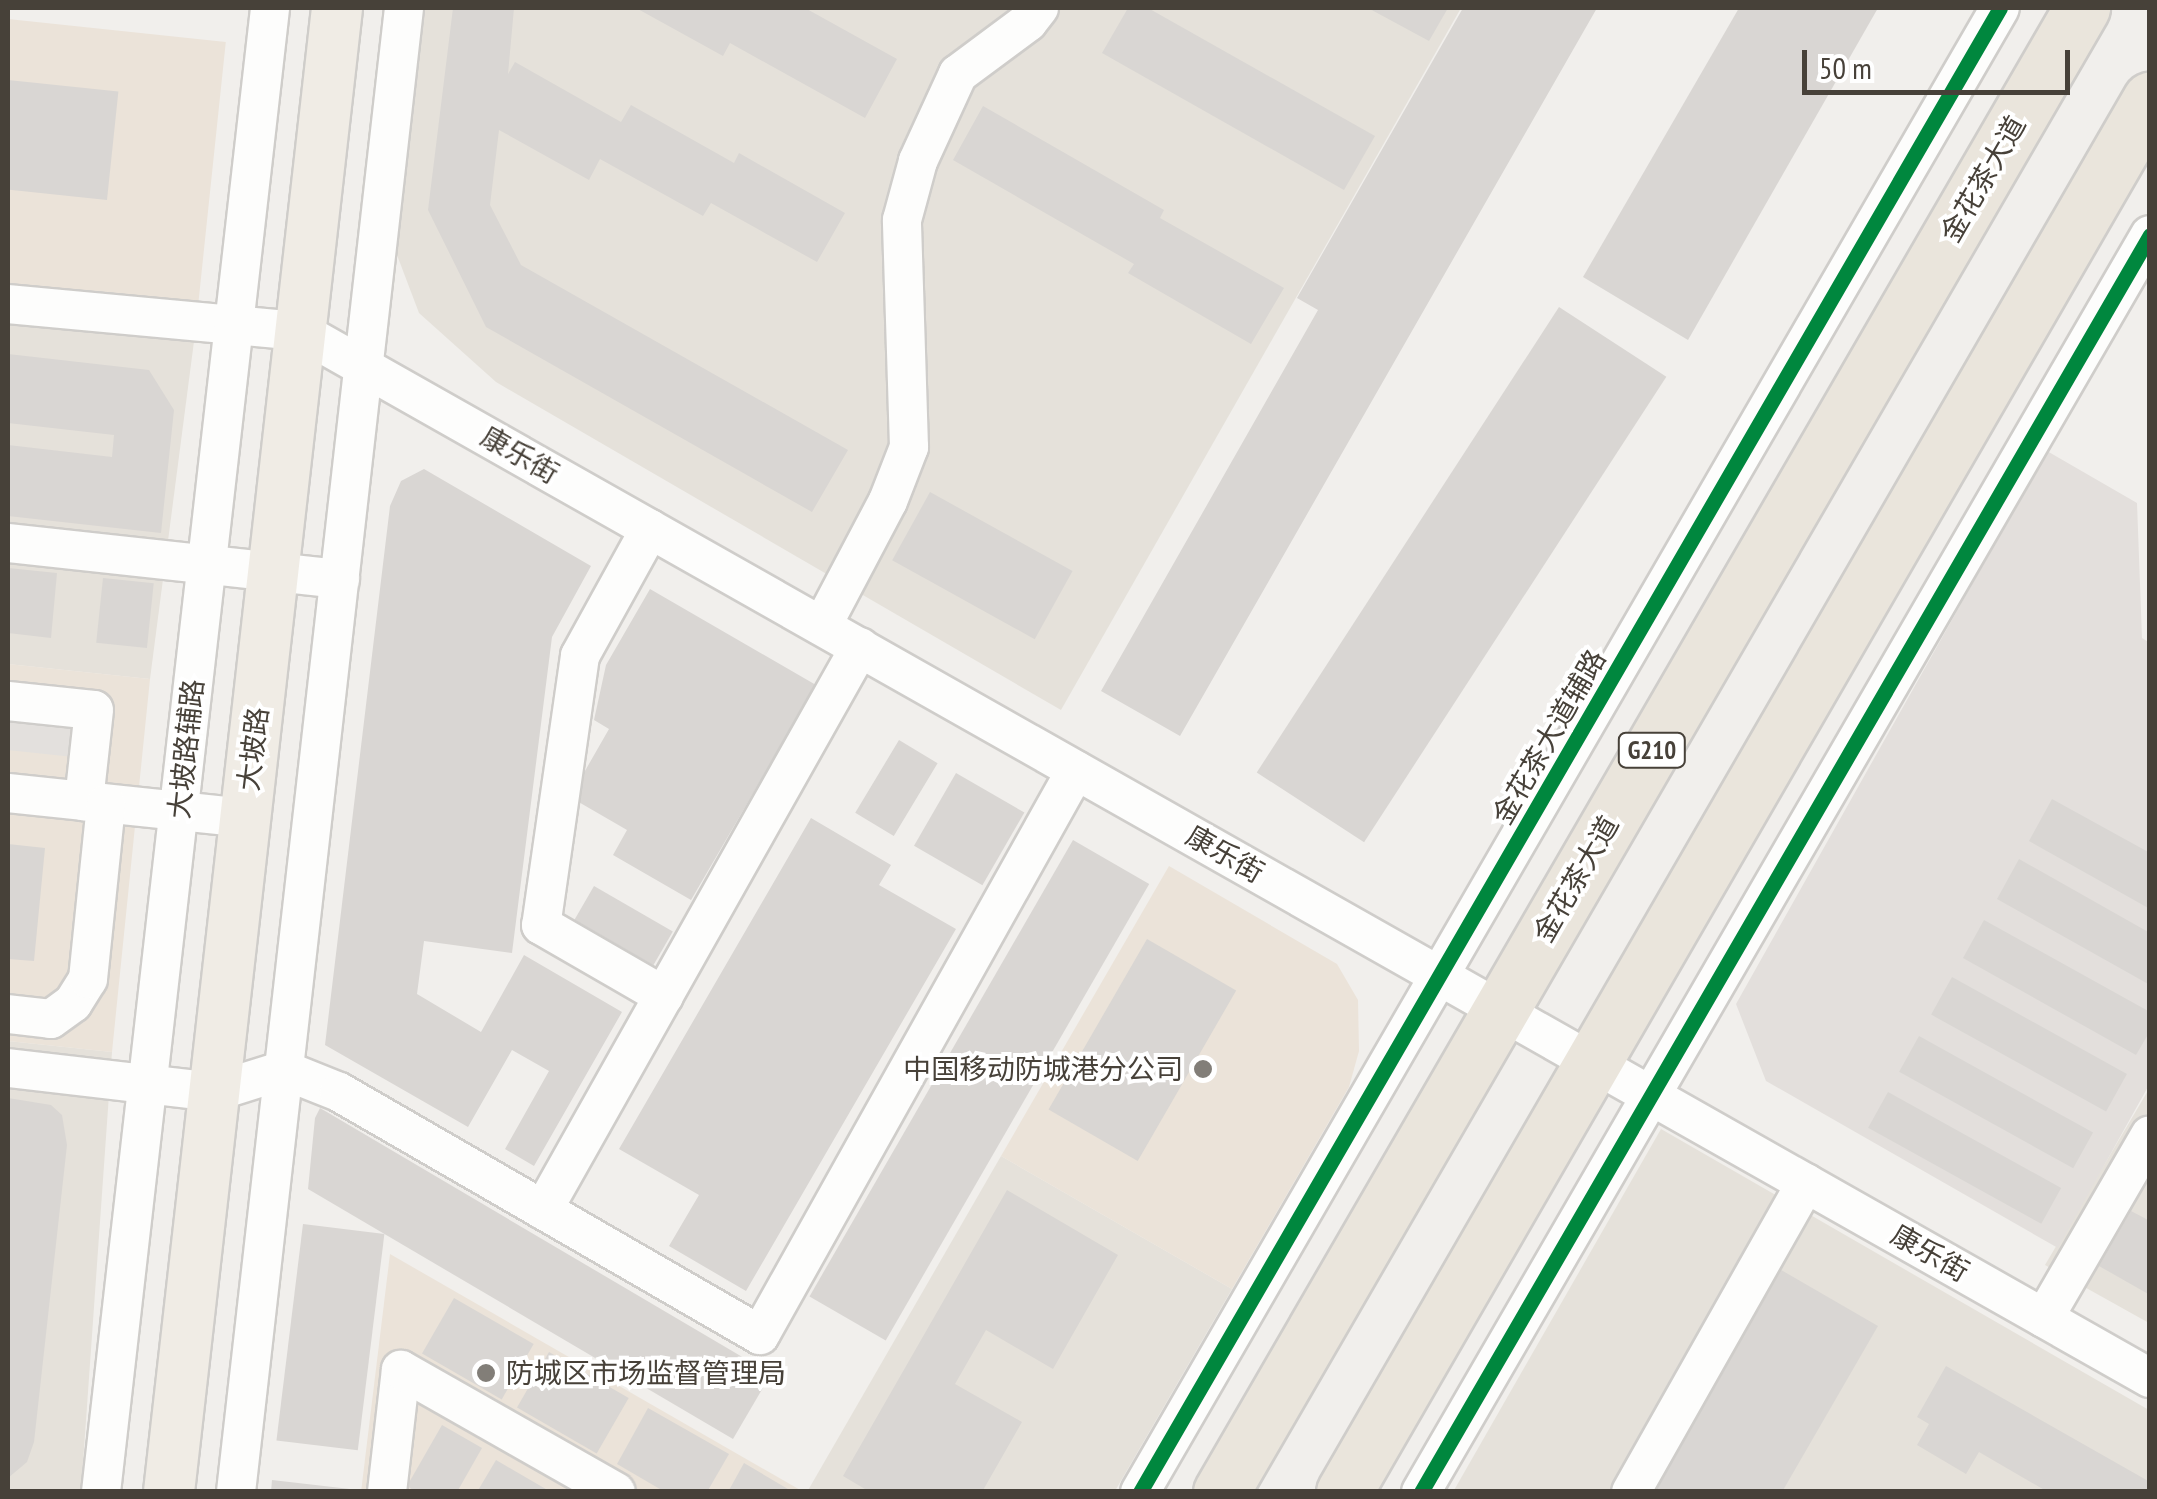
<!DOCTYPE html>
<html>
<head>
<meta charset="utf-8">
<style>
  body { margin:0 }
  #map { position:relative; width:2157px; height:1499px; overflow:hidden; background:#f1efec; font-family:"PT Sans Narrow","Noto Sans SC",sans-serif }
  div>[style] { position:absolute }
  .residential>* { inset:0; background:#e5e1da }
  .commercial>* { inset:0; background:#ebe3d9; transform-origin:0 0 }
  .industrial>* { inset:0; background:#e3dfdc }
  .parking>* { inset:0; background:#e3e0dd; transform-origin:0 0 }
  .building>* { inset:0; background:#d9d6d3; transform-origin:0 0 }
  .roads { filter:drop-shadow(2px 0 #cfcdca) drop-shadow(-2px 0 #cfcdca) drop-shadow(0 2px #cfcdca) drop-shadow(0 -2px #cfcdca) }
  .minor>* { height:38px; margin:-19px; padding:0 19px; transform-origin:19px; border-radius:19px; background:#fdfdfc }
  .major>* { height:50px; margin:-25px; padding:0 25px; transform-origin:25px; border-radius:25px; background:#f0ece5 }
  .highway>* { height:55px; margin:-27.5px; padding:0 27.5px; transform-origin:27.5px; border-radius:27.5px; background:#eae5dc }
  .cycleway>* { height:15px; margin:-7.5px; padding:0 7.5px; transform-origin:7.5px; border-radius:7.5px; background:#00873e }
  .dots>* { width:28px; height:28px; translate:-50% -50%; box-sizing:border-box; border:5px solid #fff; border-radius:50% }
  span { translate:-50% -50%; white-space:nowrap; text-align:center; line-height:1.15; -webkit-text-stroke:8px #fff; paint-order:stroke }
  .shield-label span { padding:2px 8px; background:#fff; border:2px solid; border-radius:8px; -webkit-text-stroke-width:0 }
  .shield-label { font-size:25px; color:#474139; font-weight:700 }
  .street-label { font-size:28px; color:#474139 }
  .poi-label { font-size:28px; color:#474139 }
  .right { translate:-100% -50%; text-align:right }
  .left { translate:0 -50%; text-align:left }
  .frame { position:absolute; inset:0; border:10px solid #474139; pointer-events:none }
  .scale { position:absolute; left:1802px; top:50px; width:268px; height:45px; box-sizing:border-box; border:5px solid #474139; border-top:0; padding-left:12px; font-size:30px; line-height:35px; white-space:nowrap; color:#474139; -webkit-text-stroke:8px #fff; paint-order:stroke }
</style>
</head>
<body>
<div id="map">
  <div class="residential">
    <i style="clip-path:polygon(412px 8px,1461px 8px,1061px 710px,496px 382px,419px 313px,397px 255px,393px 167px)"></i>
    <i style="clip-path:polygon(8px 282px,199px 303px,150px 679px,8px 664px)"></i>
    <i style="clip-path:polygon(8px 1041px,112px 1052px,81px 1491px,8px 1492px)"></i>
    <i style="clip-path:polygon(2149px 1089px,2149px 1323px,2045px 1265px)"></i>
    <i style="clip-path:polygon(1661px 1129px,2149px 1410px,2149px 1491px,1453px 1492px)"></i>
    <i style="clip-path:polygon(1001px 1156px,1232px 1289px,1115px 1491px,807px 1492px)"></i>
  </div>
  <div class="commercial">
    <i style="left:8px;top:19px;width:219px;height:263px;rotate:6deg"></i>
    <i style="clip-path:polygon(8px 664px,150px 679px,112px 1052px,8px 1041px)"></i>
    <i style="clip-path:polygon(1169px 866px,1337px 964px,1358px 1000px,1359px 1051px,1349px 1087px,1232px 1289px,1001px 1156px)"></i>
    <i style="clip-path:polygon(390px 1254px,802px 1491px,361px 1492px)"></i>
  </div>
  <div class="industrial">
    <i style="clip-path:polygon(2047px 451px,2137px 503px,2142px 638px,2150px 643px,2149px 1085px,2058px 1248px,1766px 1081px,1736px 1004px)"></i>
  </div>
  <div class="parking">
    <i style="left:8px;top:720px;width:69px;height:30px;rotate:6deg"></i>
  </div>
  <div class="building">
    <i style="clip-path:polygon(453px 8px,514px 8px,508px 74px,515px 62px,621px 122px,631px 105px,734px 163px,739px 153px,845px 213px,817px 262px,711px 203px,703px 216px,600px 159px,589px 180px,499px 130px,490px 205px,521px 265px,848px 450px,812px 512px,486px 327px,428px 210px)"></i>
    <i style="clip-path:polygon(636px 8px,805px 8px,897px 59px,865px 118px,730px 43px,723px 56px)"></i>
    <i style="clip-path:polygon(1128px 8px,1148px 8px,1375px 136px,1344px 190px,1102px 53px)"></i>
    <i style="clip-path:polygon(1368px 8px,1448px 8px,1429px 41px)"></i>
    <i style="clip-path:polygon(1463px 8px,1597px 8px,1180px 736px,1101px 691px,1318px 310px,1297px 298px)"></i>
    <i style="clip-path:polygon(1739px 8px,1878px 8px,1688px 340px,1583px 277px)"></i>
    <i style="left:8px;top:80px;width:111px;height:109px;rotate:6deg"></i>
    <i style="clip-path:polygon(983px 106px,1164px 210px,1160px 218px,1284px 288px,1251px 344px,1128px 273px,1134px 264px,953px 160px)"></i>
    <i style="left:1559px;top:307px;width:128px;height:555px;rotate:33deg"></i>
    <i style="clip-path:polygon(8px 354px,149px 370px,174px 410px,161px 533px,8px 516px,8px 445px,112px 457px,114px 435px,8px 423px)"></i>
    <i style="clip-path:polygon(424px 469px,591px 566px,552px 637px,512px 953px,424px 941px,417px 994px,481px 1032px,524px 955px,622px 1012px,534px 1166px,505px 1149px,549px 1071px,512px 1050px,468px 1127px,325px 1045px,390px 506px,401px 481px)"></i>
    <i style="left:930px;top:492px;width:163px;height:78px;rotate:29deg"></i>
    <i style="clip-path:polygon(8px 568px,57px 573px,51px 638px,8px 633px)"></i>
    <i style="left:103px;top:578px;width:51px;height:65px;rotate:6deg"></i>
    <i style="clip-path:polygon(650px 589px,816px 685px,691px 900px,613px 855px,627px 830px,570px 797px,609px 729px,594px 720px,606px 665px)"></i>
    <i style="left:899px;top:740px;width:45px;height:85px;rotate:31deg"></i>
    <i style="left:956px;top:773px;width:79px;height:84px;rotate:30deg"></i>
    <i style="clip-path:polygon(2052px 799px,2150px 853px,2150px 909px,2029px 841px)"></i>
    <i style="clip-path:polygon(811px 818px,891px 865px,879px 885px,956px 929px,746px 1291px,669px 1246px,699px 1195px,619px 1149px)"></i>
    <i style="left:1073px;top:840px;width:88px;height:527px;rotate:30deg"></i>
    <i style="clip-path:polygon(8px 844px,45px 848px,34px 961px,8px 959px)"></i>
    <i style="clip-path:polygon(2019px 859px,2150px 933px,2150px 985px,1997px 899px)"></i>
    <i style="left:594px;top:886px;width:91px;height:39px;rotate:30deg"></i>
    <i style="clip-path:polygon(1984px 920px,2150px 1012px,2150px 1031px,2136px 1055px,1963px 958px)"></i>
    <i style="left:1147px;top:939px;width:103px;height:197px;rotate:30deg"></i>
    <i style="left:1952px;top:977px;width:200px;height:43px;rotate:29deg"></i>
    <i style="left:1919px;top:1036px;width:199px;height:41px;rotate:29deg"></i>
    <i style="left:1888px;top:1092px;width:198px;height:41px;rotate:29deg"></i>
    <i style="clip-path:polygon(8px 1098px,51px 1105px,62px 1115px,67px 1145px,34px 1442px,27px 1462px,8px 1478px)"></i>
    <i style="clip-path:polygon(320px 1108px,771px 1374px,733px 1439px,308px 1189px,315px 1118px)"></i>
    <i style="clip-path:polygon(1007px 1190px,1118px 1255px,1053px 1369px,986px 1330px,955px 1384px,1022px 1422px,982px 1492px,870px 1492px,843px 1476px)"></i>
    <i style="clip-path:polygon(2131px 1211px,2150px 1221px,2150px 1295px,2099px 1266px)"></i>
    <i style="left:303px;top:1224px;width:82px;height:218px;rotate:7deg"></i>
    <i style="clip-path:polygon(1776px 1267px,1878px 1326px,1782px 1492px,1647px 1492px)"></i>
    <i style="left:454px;top:1298px;width:92px;height:64px;rotate:30deg"></i>
    <i style="left:549px;top:1352px;width:92px;height:64px;rotate:30deg"></i>
    <i style="clip-path:polygon(1946px 1366px,2150px 1482px,2150px 1492px,2048px 1492px,1979px 1452px,1966px 1474px,1917px 1445px,1929px 1424px,1917px 1417px)"></i>
    <i style="clip-path:polygon(648px 1408px,729px 1454px,707px 1492px,665px 1492px,617px 1464px)"></i>
    <i style="clip-path:polygon(442px 1425px,482px 1448px,457px 1492px,416px 1492px,407px 1486px)"></i>
    <i style="clip-path:polygon(496px 1460px,551px 1492px,477px 1492px)"></i>
    <i style="clip-path:polygon(744px 1463px,793px 1492px,728px 1492px)"></i>
    <i style="clip-path:polygon(272px 1480px,350px 1489px,349px 1492px,271px 1492px)"></i>
  </div>
  <div class="roads">
    <div class="minor">
      <i style="left:8px;top:304px;width:293px;rotate:5.3deg"></i>
      <i style="left:300px;top:331px;width:2126px;rotate:29.51deg"></i>
      <i style="left:650px;top:529px;width:145px;rotate:118.9deg"></i>
      <i style="left:580px;top:656px;width:272px;rotate:98.2deg"></i>
      <i style="left:541px;top:925px;width:142px;rotate:30deg"></i>
      <i style="left:8px;top:543px;width:334px;rotate:6.2deg"></i>
      <i style="left:822px;top:626px;width:141px;rotate:-62.2deg"></i>
      <i style="left:888px;top:501px;width:58px;rotate:-68.7deg"></i>
      <i style="left:909px;top:447px;width:227px;rotate:-91.8deg"></i>
      <i style="left:902px;top:220px;width:61px;rotate:-74.8deg"></i>
      <i style="left:918px;top:161px;width:96px;rotate:-65.3deg"></i>
      <i style="left:958px;top:74px;width:87px;rotate:-36.6deg"></i>
      <i style="left:1028px;top:22px;width:18px;rotate:-52deg"></i>
      <i style="left:8px;top:701px;width:86px;rotate:6deg"></i>
      <i style="left:94px;top:710px;width:92px;rotate:96.3deg"></i>
      <i style="left:8px;top:793px;width:238px;rotate:6deg"></i>
      <i style="left:8px;top:1014px;width:43px;rotate:6.6deg"></i>
      <i style="left:51px;top:1019px;width:27px;rotate:-36deg"></i>
      <i style="left:73px;top:1003px;width:28px;rotate:-58deg"></i>
      <i style="left:88px;top:979px;width:176px;rotate:-84.1deg"></i>
      <i style="left:8px;top:1068px;width:207px;rotate:6.6deg"></i>
      <i style="left:214px;top:1092px;width:73px;rotate:-17.4deg"></i>
      <i style="left:284px;top:1070px;width:59px;rotate:21.8deg"></i>
      <i style="left:339px;top:1092px;width:486px;rotate:30deg"></i>
      <i style="left:760px;top:1335px;width:647px;rotate:-60.78deg"></i>
      <i style="left:543px;top:1210px;width:646px;rotate:-60.62deg"></i>
      <i style="left:2044px;top:1318px;width:211px;rotate:-59.9deg"></i>
      <i style="left:101px;top:1492px;width:1494px;rotate:-83.5deg"></i>
      <i style="left:236px;top:1492px;width:1493px;rotate:-83.54deg"></i>
      <i style="left:387px;top:1492px;width:123px;rotate:-83.5deg"></i>
      <i style="left:401px;top:1370px;width:247px;rotate:29.6deg"></i>
      <i style="left:1140px;top:1492px;width:1715px;rotate:-59.91deg"></i>
      <i style="left:1421px;top:1492px;width:1453px;rotate:-59.89deg"></i>
      <i style="left:1631px;top:1492px;width:355px;rotate:-60.5deg"></i>
    </div>
    <div class="major">
      <i style="left:169px;top:1492px;width:1493px;rotate:-83.54deg"></i>
    </div>
    <div class="highway">
      <i style="left:1221px;top:1492px;width:1716px;rotate:-59.88deg"></i>
      <i style="left:1344px;top:1492px;width:1609px;rotate:-59.93deg"></i>
    </div>
  </div>
  <div class="cycleway">
    <i style="left:1140px;top:1492px;width:1715px;rotate:-59.91deg"></i>
    <i style="left:1421px;top:1492px;width:1453px;rotate:-59.89deg"></i>
  </div>
  <div class="dots">
    <i style="left:1203px;top:1069px;background:#827e78"></i>
    <i style="left:486px;top:1373px;background:#827e78"></i>
  </div>
  <div class="shield-label">
    <span style="left:1652px;top:750px">G210</span>
  </div>
  <div class="street-label">
    <span style="left:1983px;top:179px;rotate:-60deg">金花茶大道</span>
    <span style="left:520px;top:455px;rotate:30deg">康乐街</span>
    <span style="left:1549px;top:737px;rotate:-60deg">金花茶大道辅路</span>
    <span style="left:186px;top:749px;rotate:-84deg">大坡路辅路</span>
    <span style="left:253px;top:749px;rotate:-83deg">大坡路</span>
    <span style="left:1225px;top:854px;rotate:30deg">康乐街</span>
    <span style="left:1576px;top:879px;rotate:-60deg">金花茶大道</span>
    <span style="left:1930px;top:1253px;rotate:30deg">康乐街</span>
  </div>
  <div class="poi-label">
    <span class="right" style="left:1183px;top:1069px">中国移动防城港分公司</span>
    <span class="left" style="left:506px;top:1373px">防城区市场监督管理局</span>
  </div>
  <div class="frame"></div>
  <div class="scale">50 m</div>
</div>
</body>
</html>
